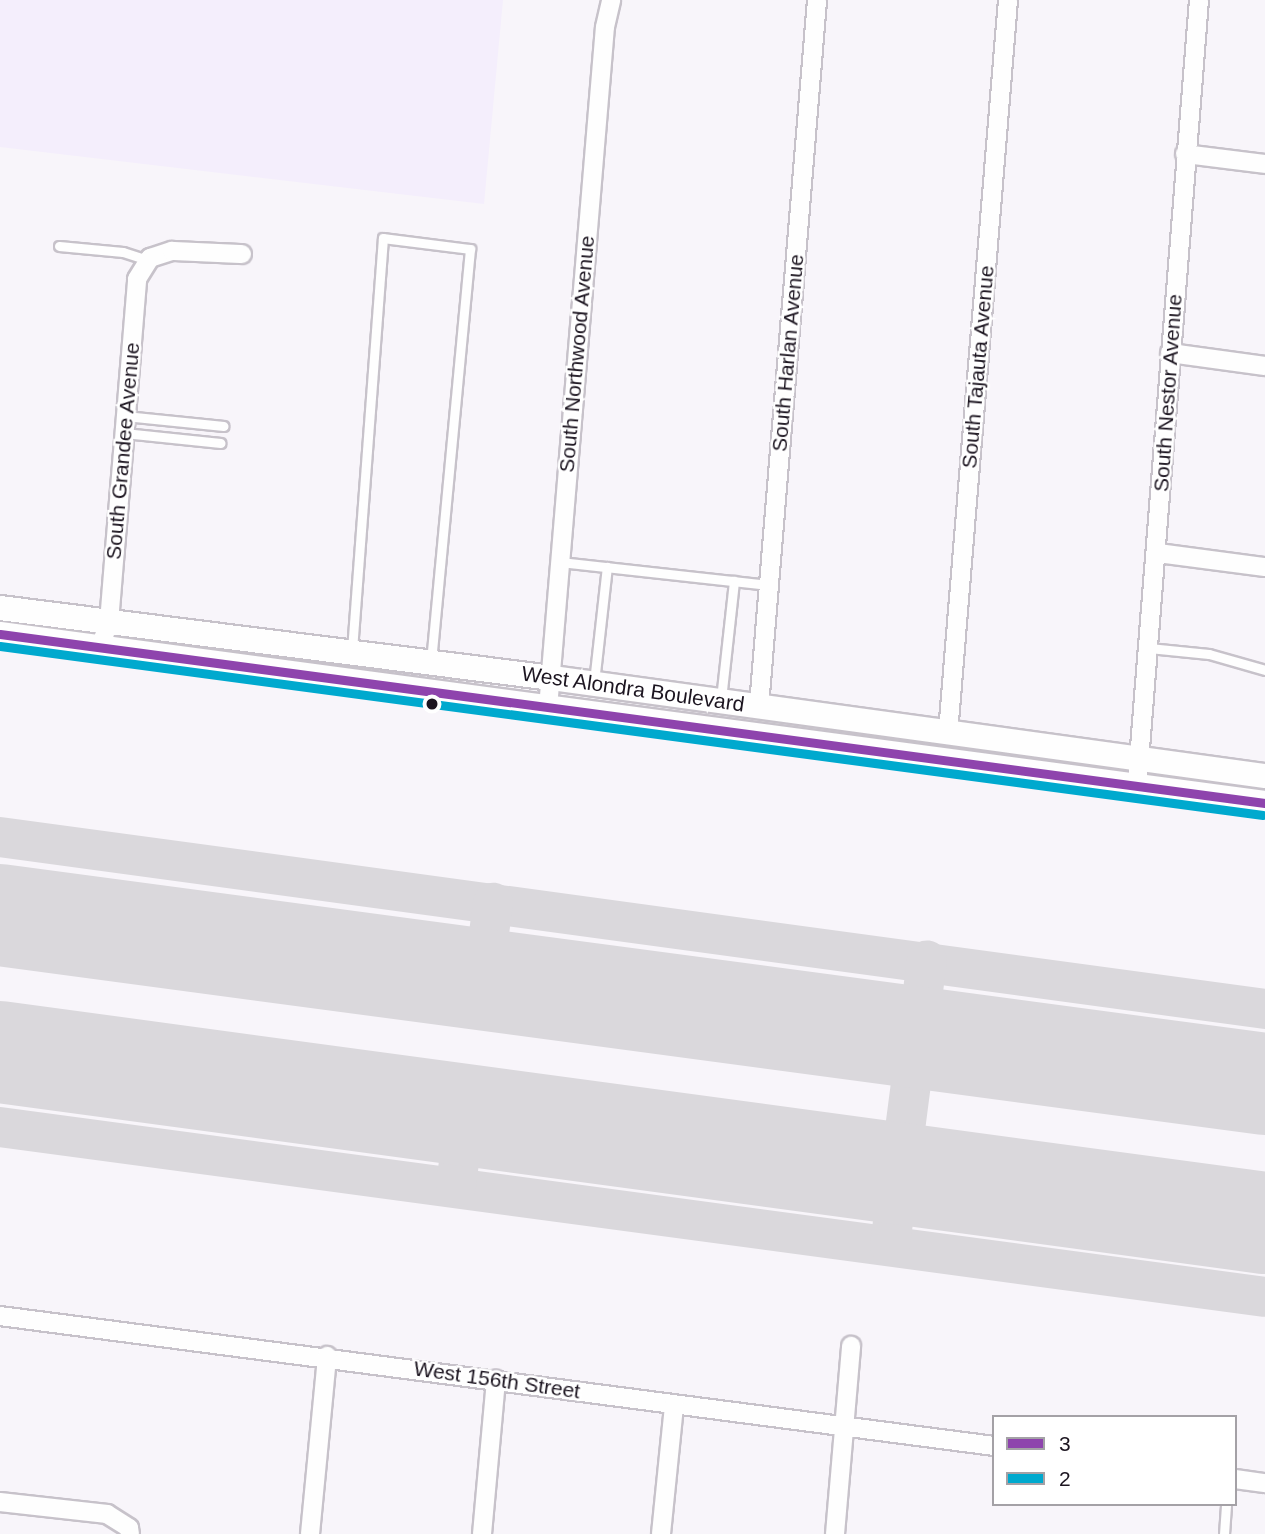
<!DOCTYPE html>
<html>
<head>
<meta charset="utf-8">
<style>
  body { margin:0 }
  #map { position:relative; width:1265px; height:1534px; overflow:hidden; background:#f8f5fa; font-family:Helvetica,sans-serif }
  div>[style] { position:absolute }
  .education>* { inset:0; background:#f4eefc }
  .taxiway>* { height:40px; margin:-20px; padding:0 20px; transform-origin:20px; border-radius:20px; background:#dad8dc }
  .runway>* { height:102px; margin:-51px; padding:0 51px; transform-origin:51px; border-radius:51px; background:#dad8dc }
  .roads { filter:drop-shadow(2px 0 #c7c2ca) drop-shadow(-2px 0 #c7c2ca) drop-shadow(0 2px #c7c2ca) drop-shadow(0 -2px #c7c2ca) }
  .service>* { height:9px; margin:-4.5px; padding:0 4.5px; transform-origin:4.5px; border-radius:4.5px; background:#fefefe }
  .minor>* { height:18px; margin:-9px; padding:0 9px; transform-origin:9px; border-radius:9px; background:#fefefe }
  .secondary>* { height:24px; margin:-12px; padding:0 12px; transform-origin:12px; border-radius:12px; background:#fefefe }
  .bus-1>* { height:9px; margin:-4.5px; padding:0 4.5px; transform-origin:4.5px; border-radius:4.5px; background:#8e44ad }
  .bus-2>* { height:9px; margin:-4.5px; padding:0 4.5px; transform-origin:4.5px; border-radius:4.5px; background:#00a9ce }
  .dots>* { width:19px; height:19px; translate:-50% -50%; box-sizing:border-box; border:4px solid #fff; border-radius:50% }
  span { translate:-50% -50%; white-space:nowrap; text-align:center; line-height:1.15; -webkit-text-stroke:5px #fff; paint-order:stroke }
  .street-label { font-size:21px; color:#1c1520 }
  .legend { position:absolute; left:992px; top:1415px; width:245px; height:91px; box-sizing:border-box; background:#fff; border:2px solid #a4a1a6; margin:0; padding:9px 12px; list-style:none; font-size:21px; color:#1c1520 }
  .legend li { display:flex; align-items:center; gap:14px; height:35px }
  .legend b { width:35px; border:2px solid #a4a1a6 }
</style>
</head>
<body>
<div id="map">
  <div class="education">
    <i style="clip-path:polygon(0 0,503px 0,484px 204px,0 147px)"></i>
  </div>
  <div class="taxiway">
    <i style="left:0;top:837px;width:1277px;rotate:7.74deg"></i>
    <i style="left:483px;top:979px;width:77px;rotate:-82.5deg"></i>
    <i style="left:0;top:1127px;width:1276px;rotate:7.65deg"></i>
    <i style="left:456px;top:1186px;width:73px;rotate:-82.9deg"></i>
    <i style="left:890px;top:1245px;width:287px;rotate:-82.6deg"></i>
  </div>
  <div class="runway">
    <i style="left:0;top:915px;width:1276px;rotate:7.61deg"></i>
    <i style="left:0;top:1052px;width:1277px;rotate:7.7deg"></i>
  </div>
  <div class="roads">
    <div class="service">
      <i style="left:59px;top:246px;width:64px;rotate:5.4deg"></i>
      <i style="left:123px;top:252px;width:26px;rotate:18deg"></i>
      <i style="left:125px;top:416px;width:99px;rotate:5.8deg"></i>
      <i style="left:124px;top:433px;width:97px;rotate:5.9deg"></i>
      <i style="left:560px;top:562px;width:210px;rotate:6.3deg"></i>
      <i style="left:1149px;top:648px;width:60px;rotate:5.7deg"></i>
      <i style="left:1209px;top:654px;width:58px;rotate:15.9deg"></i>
      <i style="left:352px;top:650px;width:413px;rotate:-85.7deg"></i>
      <i style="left:383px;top:238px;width:88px;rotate:7.2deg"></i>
      <i style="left:470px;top:249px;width:415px;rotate:95.4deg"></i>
      <i style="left:594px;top:682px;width:116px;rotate:-83.6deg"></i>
      <i style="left:721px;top:699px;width:119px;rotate:-83.7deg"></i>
      <i style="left:1224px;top:1534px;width:30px;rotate:-86deg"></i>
    </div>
    <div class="minor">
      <i style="left:1185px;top:154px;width:81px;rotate:7.1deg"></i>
      <i style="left:1170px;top:353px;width:96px;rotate:7.8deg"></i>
      <i style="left:1158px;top:553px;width:108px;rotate:7.5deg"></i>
      <i style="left:100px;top:647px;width:27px;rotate:-70deg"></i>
      <i style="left:109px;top:622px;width:344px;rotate:-85.3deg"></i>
      <i style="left:137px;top:279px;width:25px;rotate:-58deg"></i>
      <i style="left:150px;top:258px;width:23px;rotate:-18deg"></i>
      <i style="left:172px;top:251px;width:70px;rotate:2.5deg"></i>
      <i style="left:759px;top:706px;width:708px;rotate:-85.3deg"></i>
      <i style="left:548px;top:708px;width:683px;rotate:-85.22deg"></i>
      <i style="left:605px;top:27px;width:28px;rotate:-77deg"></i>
      <i style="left:948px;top:733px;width:735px;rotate:-85.32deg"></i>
      <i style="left:1137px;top:786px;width:788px;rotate:-85.49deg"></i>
      <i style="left:0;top:1316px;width:1002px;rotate:7.45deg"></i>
      <i style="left:1235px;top:1479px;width:30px;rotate:8deg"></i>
      <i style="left:0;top:1502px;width:108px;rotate:6.4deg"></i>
      <i style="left:107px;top:1514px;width:26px;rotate:32deg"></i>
      <i style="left:129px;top:1528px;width:6px;rotate:81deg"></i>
      <i style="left:310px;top:1534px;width:179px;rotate:-84.5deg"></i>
      <i style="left:482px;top:1534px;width:155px;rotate:-84.8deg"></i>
      <i style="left:661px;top:1534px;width:130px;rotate:-84.2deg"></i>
      <i style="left:835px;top:1534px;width:189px;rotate:-85.1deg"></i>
    </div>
    <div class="secondary">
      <i style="left:0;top:608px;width:556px;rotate:7.23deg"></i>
      <i style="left:552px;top:678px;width:720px;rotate:7.83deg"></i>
      <i style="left:0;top:634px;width:1276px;rotate:7.61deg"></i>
    </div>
  </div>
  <div class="bus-1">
    <i style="left:0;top:634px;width:1276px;rotate:7.61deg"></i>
  </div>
  <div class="bus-2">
    <i style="left:0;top:646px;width:1274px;rotate:7.62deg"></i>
  </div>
  <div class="dots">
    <i style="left:432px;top:704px;background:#1c1520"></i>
  </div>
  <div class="street-label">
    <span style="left:788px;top:353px;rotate:-85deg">South Harlan Avenue</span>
    <span style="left:577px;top:354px;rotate:-85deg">South Northwood Avenue</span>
    <span style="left:978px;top:367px;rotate:-85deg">South Tajauta Avenue</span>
    <span style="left:1168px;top:393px;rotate:-86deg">South Nestor Avenue</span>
    <span style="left:123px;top:451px;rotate:-85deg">South Grandee Avenue</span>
    <span style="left:633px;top:689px;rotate:8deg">West Alondra Boulevard</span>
    <span style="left:497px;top:1380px;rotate:8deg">West 156th Street</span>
  </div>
  <ul class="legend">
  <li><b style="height:9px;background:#8e44ad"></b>3</li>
  <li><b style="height:9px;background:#00a9ce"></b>2</li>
  </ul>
</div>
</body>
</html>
